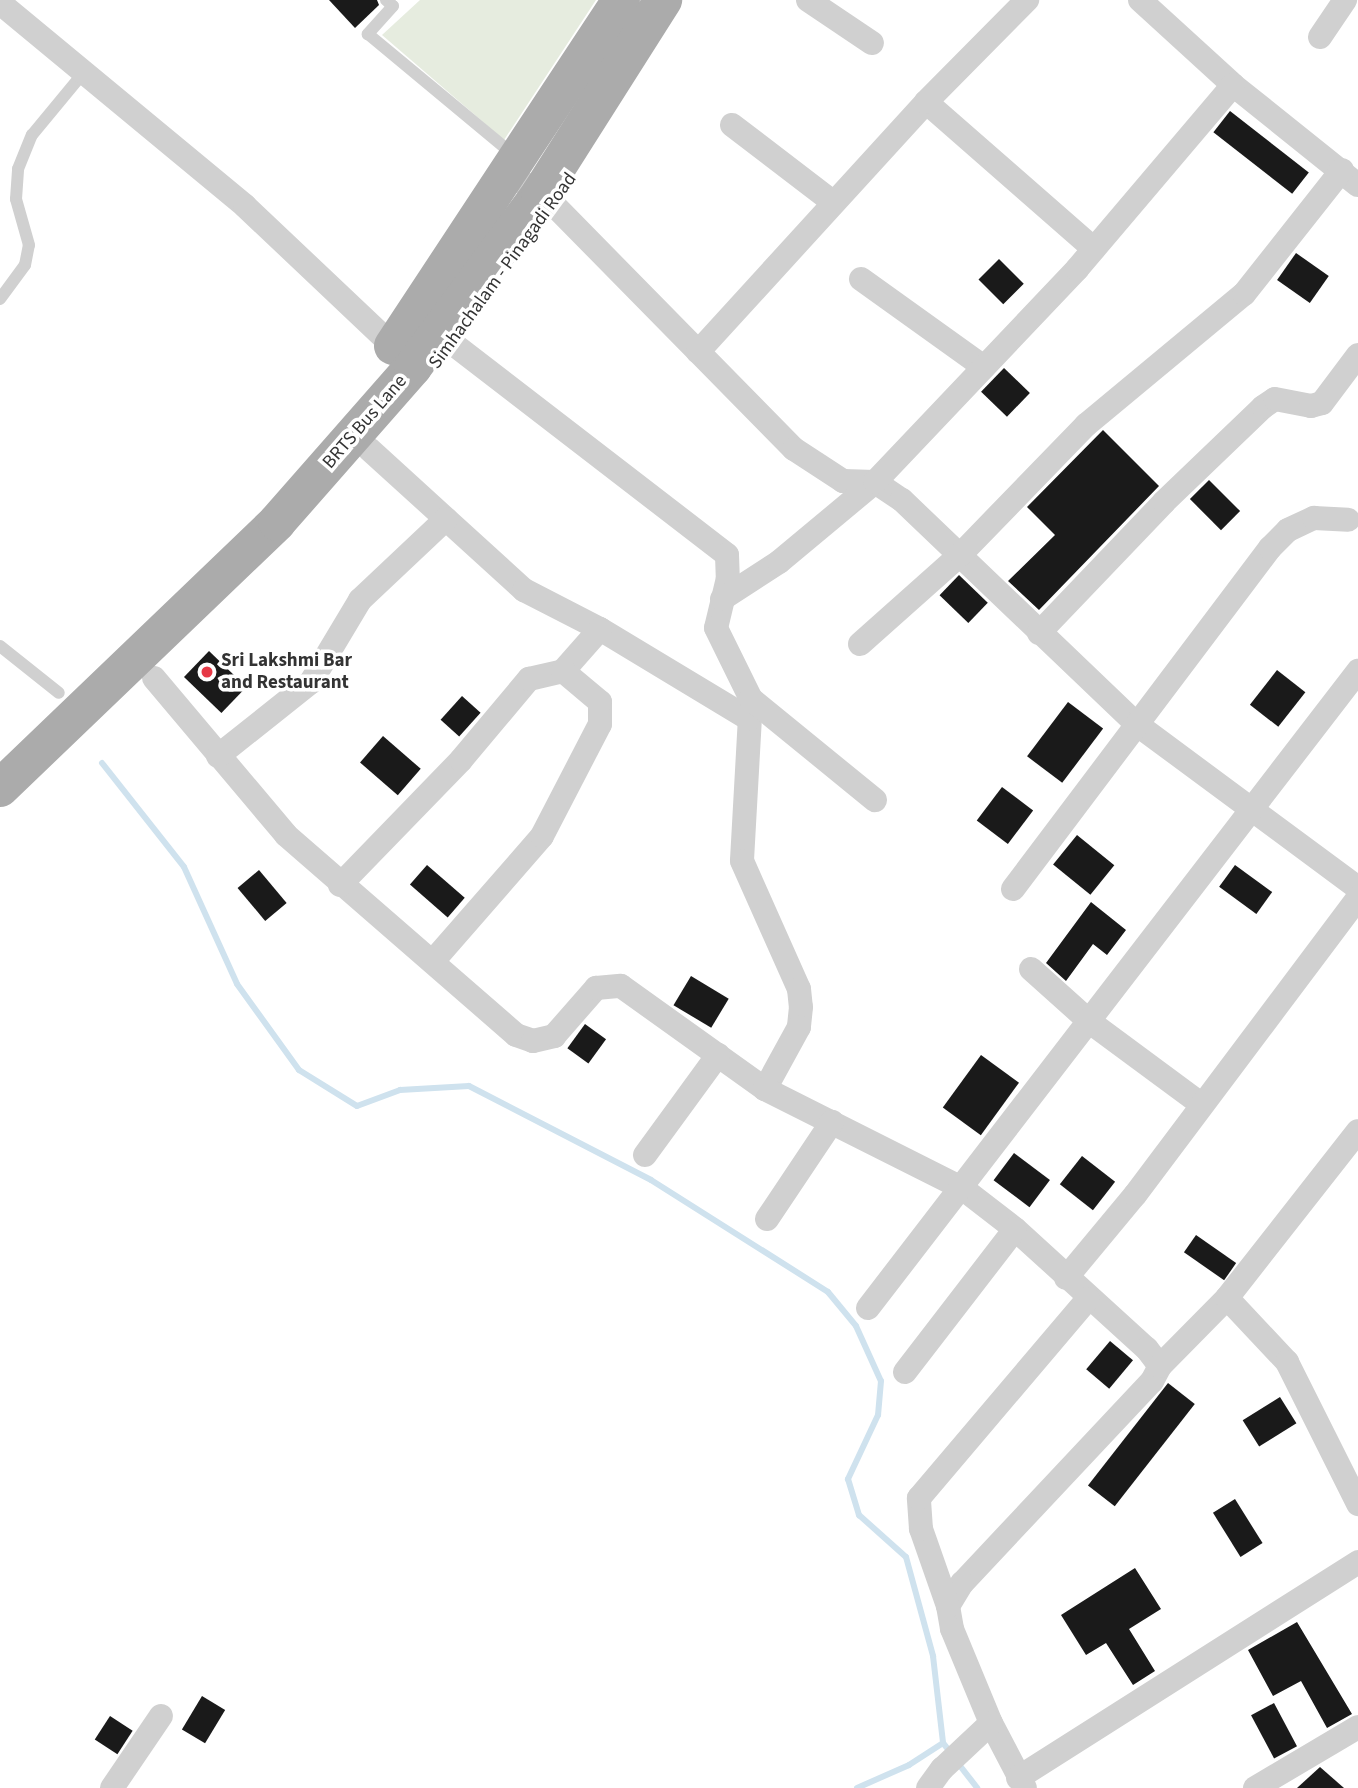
<!DOCTYPE html>
<html>
<head>
<meta charset="utf-8">
<style>
  body { margin:0 }
  #map { position:relative; width:1358px; height:1788px; overflow:hidden; background:#fff; font-family:"Source Sans 3",sans-serif }
  div>[style] { position:absolute }
  .green>* { inset:0; background:#e6ecdf }
  .stream>* { height:6px; margin:-3px; padding:0 3px; transform-origin:3px; border-radius:3px; background:#cfe2ee }
  .building>* { inset:0; background:#1a1a1a; transform-origin:0 0 }
  .lane>* { height:12px; margin:-6px; padding:0 6px; transform-origin:6px; border-radius:6px; background:#d0d0d0 }
  .street>* { height:24px; margin:-12px; padding:0 12px; transform-origin:12px; border-radius:12px; background:#d0d0d0 }
  .primary>* { height:38px; margin:-19px; padding:0 19px; transform-origin:19px; border-radius:19px; background:#ababab }
  .dots>* { width:19px; height:19px; translate:-50% -50%; box-sizing:border-box; border:4px solid #fff; border-radius:50% }
  span { translate:-50% -50%; white-space:nowrap; text-align:center; line-height:1.15; -webkit-text-stroke:7px #fff; paint-order:stroke }
  .street-label { font-size:19px; color:#333 }
  .poi-label { font-size:19px; color:#333; font-weight:700 }
  .left { translate:0 -50%; text-align:left }
</style>
</head>
<body>
<div id="map">
  <div class="green">
    <i style="clip-path:polygon(420px 0,596px 0,504px 140px,382px 35px)"></i>
  </div>
  <div class="stream">
    <i style="left:102px;top:763px;width:132px;rotate:51.7deg"></i>
    <i style="left:184px;top:867px;width:128px;rotate:65.6deg"></i>
    <i style="left:237px;top:984px;width:106px;rotate:54.2deg"></i>
    <i style="left:299px;top:1070px;width:68px;rotate:31.8deg"></i>
    <i style="left:357px;top:1106px;width:46px;rotate:-20.4deg"></i>
    <i style="left:400px;top:1090px;width:69px;rotate:-3.3deg"></i>
    <i style="left:469px;top:1086px;width:205px;rotate:27.3deg"></i>
    <i style="left:651px;top:1180px;width:209px;rotate:32.3deg"></i>
    <i style="left:828px;top:1292px;width:44px;rotate:50.5deg"></i>
    <i style="left:856px;top:1326px;width:60px;rotate:65.6deg"></i>
    <i style="left:881px;top:1381px;width:34px;rotate:95deg"></i>
    <i style="left:878px;top:1415px;width:71px;rotate:115.1deg"></i>
    <i style="left:848px;top:1479px;width:38px;rotate:73deg"></i>
    <i style="left:859px;top:1515px;width:63px;rotate:41.8deg"></i>
    <i style="left:906px;top:1557px;width:103px;rotate:74.7deg"></i>
    <i style="left:933px;top:1656px;width:88px;rotate:83.4deg"></i>
    <i style="left:943px;top:1743px;width:13px;rotate:51deg"></i>
    <i style="left:957px;top:1762px;width:33px;rotate:52deg"></i>
    <i style="left:857px;top:1788px;width:57px;rotate:-23.9deg"></i>
    <i style="left:909px;top:1765px;width:40px;rotate:-32.9deg"></i>
  </div>
  <div class="building">
    <i style="clip-path:polygon(329px 0,377px 0,379px 5px,355px 28px)"></i>
    <i style="left:1230px;top:111px;width:100px;height:27px;rotate:38deg"></i>
    <i style="left:1296px;top:253px;width:40px;height:33px;rotate:35deg"></i>
    <i style="left:999px;top:259px;width:35px;height:29px;rotate:45deg"></i>
    <i style="left:1004px;top:368px;width:36px;height:33px;rotate:44deg"></i>
    <i style="clip-path:polygon(1103px 430px,1159px 486px,1039px 610px,1008px 581px,1055px 535px,1027px 507px)"></i>
    <i style="left:1209px;top:480px;width:44px;height:27px;rotate:45deg"></i>
    <i style="left:959px;top:575px;width:40px;height:28px;rotate:44deg"></i>
    <i style="left:209px;top:651px;width:52px;height:36px;rotate:44deg"></i>
    <i style="left:1277px;top:670px;width:36px;height:44px;rotate:38deg"></i>
    <i style="left:462px;top:696px;width:25px;height:32px;rotate:42deg"></i>
    <i style="left:1068px;top:702px;width:44px;height:68px;rotate:37deg"></i>
    <i style="left:383px;top:736px;width:50px;height:35px;rotate:41deg"></i>
    <i style="left:1002px;top:787px;width:39px;height:42px;rotate:37deg"></i>
    <i style="left:1077px;top:835px;width:48px;height:38px;rotate:39deg"></i>
    <i style="left:427px;top:865px;width:50px;height:26px;rotate:41deg"></i>
    <i style="left:1235px;top:865px;width:46px;height:27px;rotate:36deg"></i>
    <i style="left:259px;top:870px;width:43px;height:28px;rotate:50deg"></i>
    <i style="clip-path:polygon(1091px 902px,1126px 930px,1107px 955px,1093px 944px,1066px 981px,1046px 963px)"></i>
    <i style="left:691px;top:976px;width:44px;height:34px;rotate:31deg"></i>
    <i style="left:585px;top:1024px;width:26px;height:30px;rotate:36deg"></i>
    <i style="left:981px;top:1055px;width:47px;height:65px;rotate:36deg"></i>
    <i style="left:1014px;top:1153px;width:45px;height:34px;rotate:37deg"></i>
    <i style="left:1082px;top:1156px;width:42px;height:36px;rotate:38deg"></i>
    <i style="left:1196px;top:1235px;width:49px;height:21px;rotate:35deg"></i>
    <i style="left:1110px;top:1341px;width:30px;height:37px;rotate:40deg"></i>
    <i style="left:1168px;top:1383px;width:34px;height:130px;rotate:38deg"></i>
    <i style="left:1280px;top:1397px;width:31px;height:44px;rotate:58deg"></i>
    <i style="left:1235px;top:1499px;width:52px;height:26px;rotate:58deg"></i>
    <i style="clip-path:polygon(1135px 1568px,1161px 1609px,1129px 1629px,1155px 1671px,1133px 1685px,1106px 1643px,1086px 1655px,1061px 1615px)"></i>
    <i style="clip-path:polygon(1297px 1622px,1352px 1714px,1327px 1728px,1301px 1681px,1273px 1696px,1248px 1650px)"></i>
    <i style="left:202px;top:1696px;width:27px;height:39px;rotate:31deg"></i>
    <i style="left:1274px;top:1703px;width:49px;height:26px;rotate:62deg"></i>
    <i style="left:110px;top:1716px;width:27px;height:28px;rotate:33deg"></i>
    <i style="clip-path:polygon(1320px 1767px,1344px 1788px,1297px 1788px)"></i>
  </div>
  <div class="lane">
    <i style="left:386px;top:0;width:9px;rotate:41deg"></i>
    <i style="left:393px;top:6px;width:38px;rotate:132deg"></i>
    <i style="left:368px;top:34px;width:190px;rotate:39.7deg"></i>
    <i style="left:0;top:299px;width:42px;rotate:-53.7deg"></i>
    <i style="left:25px;top:265px;width:20px;rotate:-79deg"></i>
    <i style="left:29px;top:245px;width:48px;rotate:-105.8deg"></i>
    <i style="left:16px;top:199px;width:30px;rotate:-86deg"></i>
    <i style="left:18px;top:169px;width:37px;rotate:-68deg"></i>
    <i style="left:32px;top:135px;width:83px;rotate:-50.4deg"></i>
    <i style="left:0;top:646px;width:75px;rotate:38.5deg"></i>
  </div>
  <div class="street">
    <i style="left:808px;top:0;width:77px;rotate:33.9deg"></i>
    <i style="left:1140px;top:0;width:126px;rotate:42.4deg"></i>
    <i style="left:1233px;top:85px;width:160px;rotate:38.7deg"></i>
    <i style="left:0;top:3px;width:318px;rotate:39.6deg"></i>
    <i style="left:245px;top:206px;width:204px;rotate:43.4deg"></i>
    <i style="left:1320px;top:37px;width:45px;rotate:-56deg"></i>
    <i style="left:926px;top:102px;width:223px;rotate:41.2deg"></i>
    <i style="left:732px;top:125px;width:128px;rotate:37.4deg"></i>
    <i style="left:510px;top:173px;width:54px;rotate:36deg"></i>
    <i style="left:554px;top:205px;width:342px;rotate:45.5deg"></i>
    <i style="left:794px;top:449px;width:59px;rotate:33.1deg"></i>
    <i style="left:843px;top:481px;width:32px;rotate:2deg"></i>
    <i style="left:875px;top:482px;width:32px;rotate:34deg"></i>
    <i style="left:902px;top:500px;width:323px;rotate:43.7deg"></i>
    <i style="left:1135px;top:723px;width:277px;rotate:36.5deg"></i>
    <i style="left:861px;top:279px;width:151px;rotate:35.6deg"></i>
    <i style="left:452px;top:343px;width:347px;rotate:37.6deg"></i>
    <i style="left:727px;top:555px;width:23px;rotate:88deg"></i>
    <i style="left:728px;top:578px;width:51px;rotate:103.5deg"></i>
    <i style="left:716px;top:628px;width:79px;rotate:63.8deg"></i>
    <i style="left:751px;top:699px;width:162px;rotate:93.2deg"></i>
    <i style="left:742px;top:861px;width:140px;rotate:66deg"></i>
    <i style="left:799px;top:989px;width:18px;rotate:84deg"></i>
    <i style="left:801px;top:1007px;width:20px;rotate:96deg"></i>
    <i style="left:799px;top:1027px;width:71px;rotate:118.7deg"></i>
    <i style="left:698px;top:352px;width:338px;rotate:-47.6deg"></i>
    <i style="left:926px;top:102px;width:144px;rotate:-45.3deg"></i>
    <i style="left:369px;top:449px;width:210px;rotate:42.3deg"></i>
    <i style="left:524px;top:590px;width:85px;rotate:27.2deg"></i>
    <i style="left:600px;top:629px;width:174px;rotate:31.1deg"></i>
    <i style="left:722px;top:599px;width:68px;rotate:-33deg"></i>
    <i style="left:779px;top:562px;width:125px;rotate:-39.8deg"></i>
    <i style="left:875px;top:482px;width:294px;rotate:-46.5deg"></i>
    <i style="left:1077px;top:269px;width:241px;rotate:-49.7deg"></i>
    <i style="left:1039px;top:633px;width:181px;rotate:-46.3deg"></i>
    <i style="left:1164px;top:502px;width:137px;rotate:-43.8deg"></i>
    <i style="left:1263px;top:407px;width:14px;rotate:-34deg"></i>
    <i style="left:1275px;top:399px;width:37px;rotate:11deg"></i>
    <i style="left:1311px;top:406px;width:11px;rotate:-15deg"></i>
    <i style="left:1322px;top:403px;width:60px;rotate:-53.1deg"></i>
    <i style="left:860px;top:644px;width:135px;rotate:-41.7deg"></i>
    <i style="left:961px;top:554px;width:180px;rotate:-45.9deg"></i>
    <i style="left:1086px;top:425px;width:205px;rotate:-39.7deg"></i>
    <i style="left:1244px;top:294px;width:158px;rotate:-51.7deg"></i>
    <i style="left:154px;top:678px;width:205px;rotate:49.9deg"></i>
    <i style="left:286px;top:835px;width:305px;rotate:41deg"></i>
    <i style="left:516px;top:1035px;width:18px;rotate:19deg"></i>
    <i style="left:533px;top:1041px;width:22px;rotate:-13deg"></i>
    <i style="left:554px;top:1036px;width:64px;rotate:-48.8deg"></i>
    <i style="left:596px;top:988px;width:25px;rotate:-5deg"></i>
    <i style="left:621px;top:986px;width:177px;rotate:35.6deg"></i>
    <i style="left:765px;top:1089px;width:220px;rotate:26.7deg"></i>
    <i style="left:962px;top:1188px;width:67px;rotate:37.7deg"></i>
    <i style="left:1015px;top:1229px;width:178px;rotate:42.3deg"></i>
    <i style="left:1147px;top:1349px;width:21px;rotate:53deg"></i>
    <i style="left:1160px;top:1366px;width:17px;rotate:118deg"></i>
    <i style="left:1152px;top:1381px;width:277px;rotate:133.2deg"></i>
    <i style="left:962px;top:1583px;width:27px;rotate:121deg"></i>
    <i style="left:948px;top:1606px;width:23px;rotate:80deg"></i>
    <i style="left:952px;top:1629px;width:102px;rotate:67.5deg"></i>
    <i style="left:991px;top:1723px;width:73px;rotate:62.4deg"></i>
    <i style="left:751px;top:699px;width:160px;rotate:39.2deg"></i>
    <i style="left:218px;top:756px;width:119px;rotate:-38.5deg"></i>
    <i style="left:311px;top:682px;width:96px;rotate:-59.1deg"></i>
    <i style="left:360px;top:600px;width:118px;rotate:-43.3deg"></i>
    <i style="left:340px;top:885px;width:174px;rotate:-45.9deg"></i>
    <i style="left:461px;top:760px;width:106px;rotate:-50deg"></i>
    <i style="left:529px;top:679px;width:35px;rotate:-13deg"></i>
    <i style="left:563px;top:671px;width:56px;rotate:-48.6deg"></i>
    <i style="left:1013px;top:889px;width:427px;rotate:-53deg"></i>
    <i style="left:1270px;top:548px;width:25px;rotate:-45deg"></i>
    <i style="left:1288px;top:530px;width:29px;rotate:-25deg"></i>
    <i style="left:1314px;top:518px;width:34px;rotate:3deg"></i>
    <i style="left:434px;top:960px;width:164px;rotate:-48.9deg"></i>
    <i style="left:542px;top:836px;width:126px;rotate:-62.6deg"></i>
    <i style="left:600px;top:724px;width:22px;rotate:-90deg"></i>
    <i style="left:600px;top:702px;width:48px;rotate:-140deg"></i>
    <i style="left:1031px;top:969px;width:79px;rotate:41.9deg"></i>
    <i style="left:1090px;top:1022px;width:139px;rotate:36.5deg"></i>
    <i style="left:645px;top:1155px;width:124px;rotate:-53.9deg"></i>
    <i style="left:767px;top:1219px;width:117px;rotate:-56.2deg"></i>
    <i style="left:1066px;top:1278px;width:108px;rotate:-50.3deg"></i>
    <i style="left:1135px;top:1195px;width:371px;rotate:-53.1deg"></i>
    <i style="left:1227px;top:1298px;width:88px;rotate:46.8deg"></i>
    <i style="left:1287px;top:1362px;width:159px;rotate:63.4deg"></i>
    <i style="left:868px;top:1308px;width:804px;rotate:-52.43deg"></i>
    <i style="left:1160px;top:1366px;width:95px;rotate:-45.4deg"></i>
    <i style="left:1227px;top:1298px;width:212px;rotate:-51.9deg"></i>
    <i style="left:905px;top:1372px;width:180px;rotate:-52.4deg"></i>
    <i style="left:948px;top:1606px;width:82px;rotate:-109.3deg"></i>
    <i style="left:921px;top:1529px;width:31px;rotate:-94deg"></i>
    <i style="left:919px;top:1498px;width:261px;rotate:-49.7deg"></i>
    <i style="left:1018px;top:1778px;width:403px;rotate:-32.4deg"></i>
    <i style="left:112px;top:1788px;width:87px;rotate:-55.8deg"></i>
    <i style="left:928px;top:1788px;width:24px;rotate:-54deg"></i>
    <i style="left:942px;top:1769px;width:67px;rotate:-43.2deg"></i>
    <i style="left:1255px;top:1788px;width:120px;rotate:-30.6deg"></i>
  </div>
  <div class="primary">
    <i style="left:393px;top:346px;width:414px;rotate:-56.6deg"></i>
    <i style="left:0;top:788px;width:384px;rotate:-43.8deg"></i>
    <i style="left:277px;top:522px;width:206px;rotate:-48.7deg"></i>
    <i style="left:413px;top:367px;width:215px;rotate:-53.7deg"></i>
    <i style="left:540px;top:194px;width:230px;rotate:-57.6deg"></i>
  </div>
  <div class="dots">
    <i style="left:207px;top:672px;background:#e63946"></i>
  </div>
  <div class="street-label">
    <span style="left:503px;top:271px;rotate:-54deg">Simhachalam - Pinagadi Road</span>
    <span style="left:365px;top:422px;rotate:-49deg">BRTS Bus Lane</span>
  </div>
  <div class="poi-label">
    <span class="left" style="left:221px;top:672px">Sri Lakshmi Bar<br>and Restaurant</span>
  </div>
</div>
</body>
</html>
